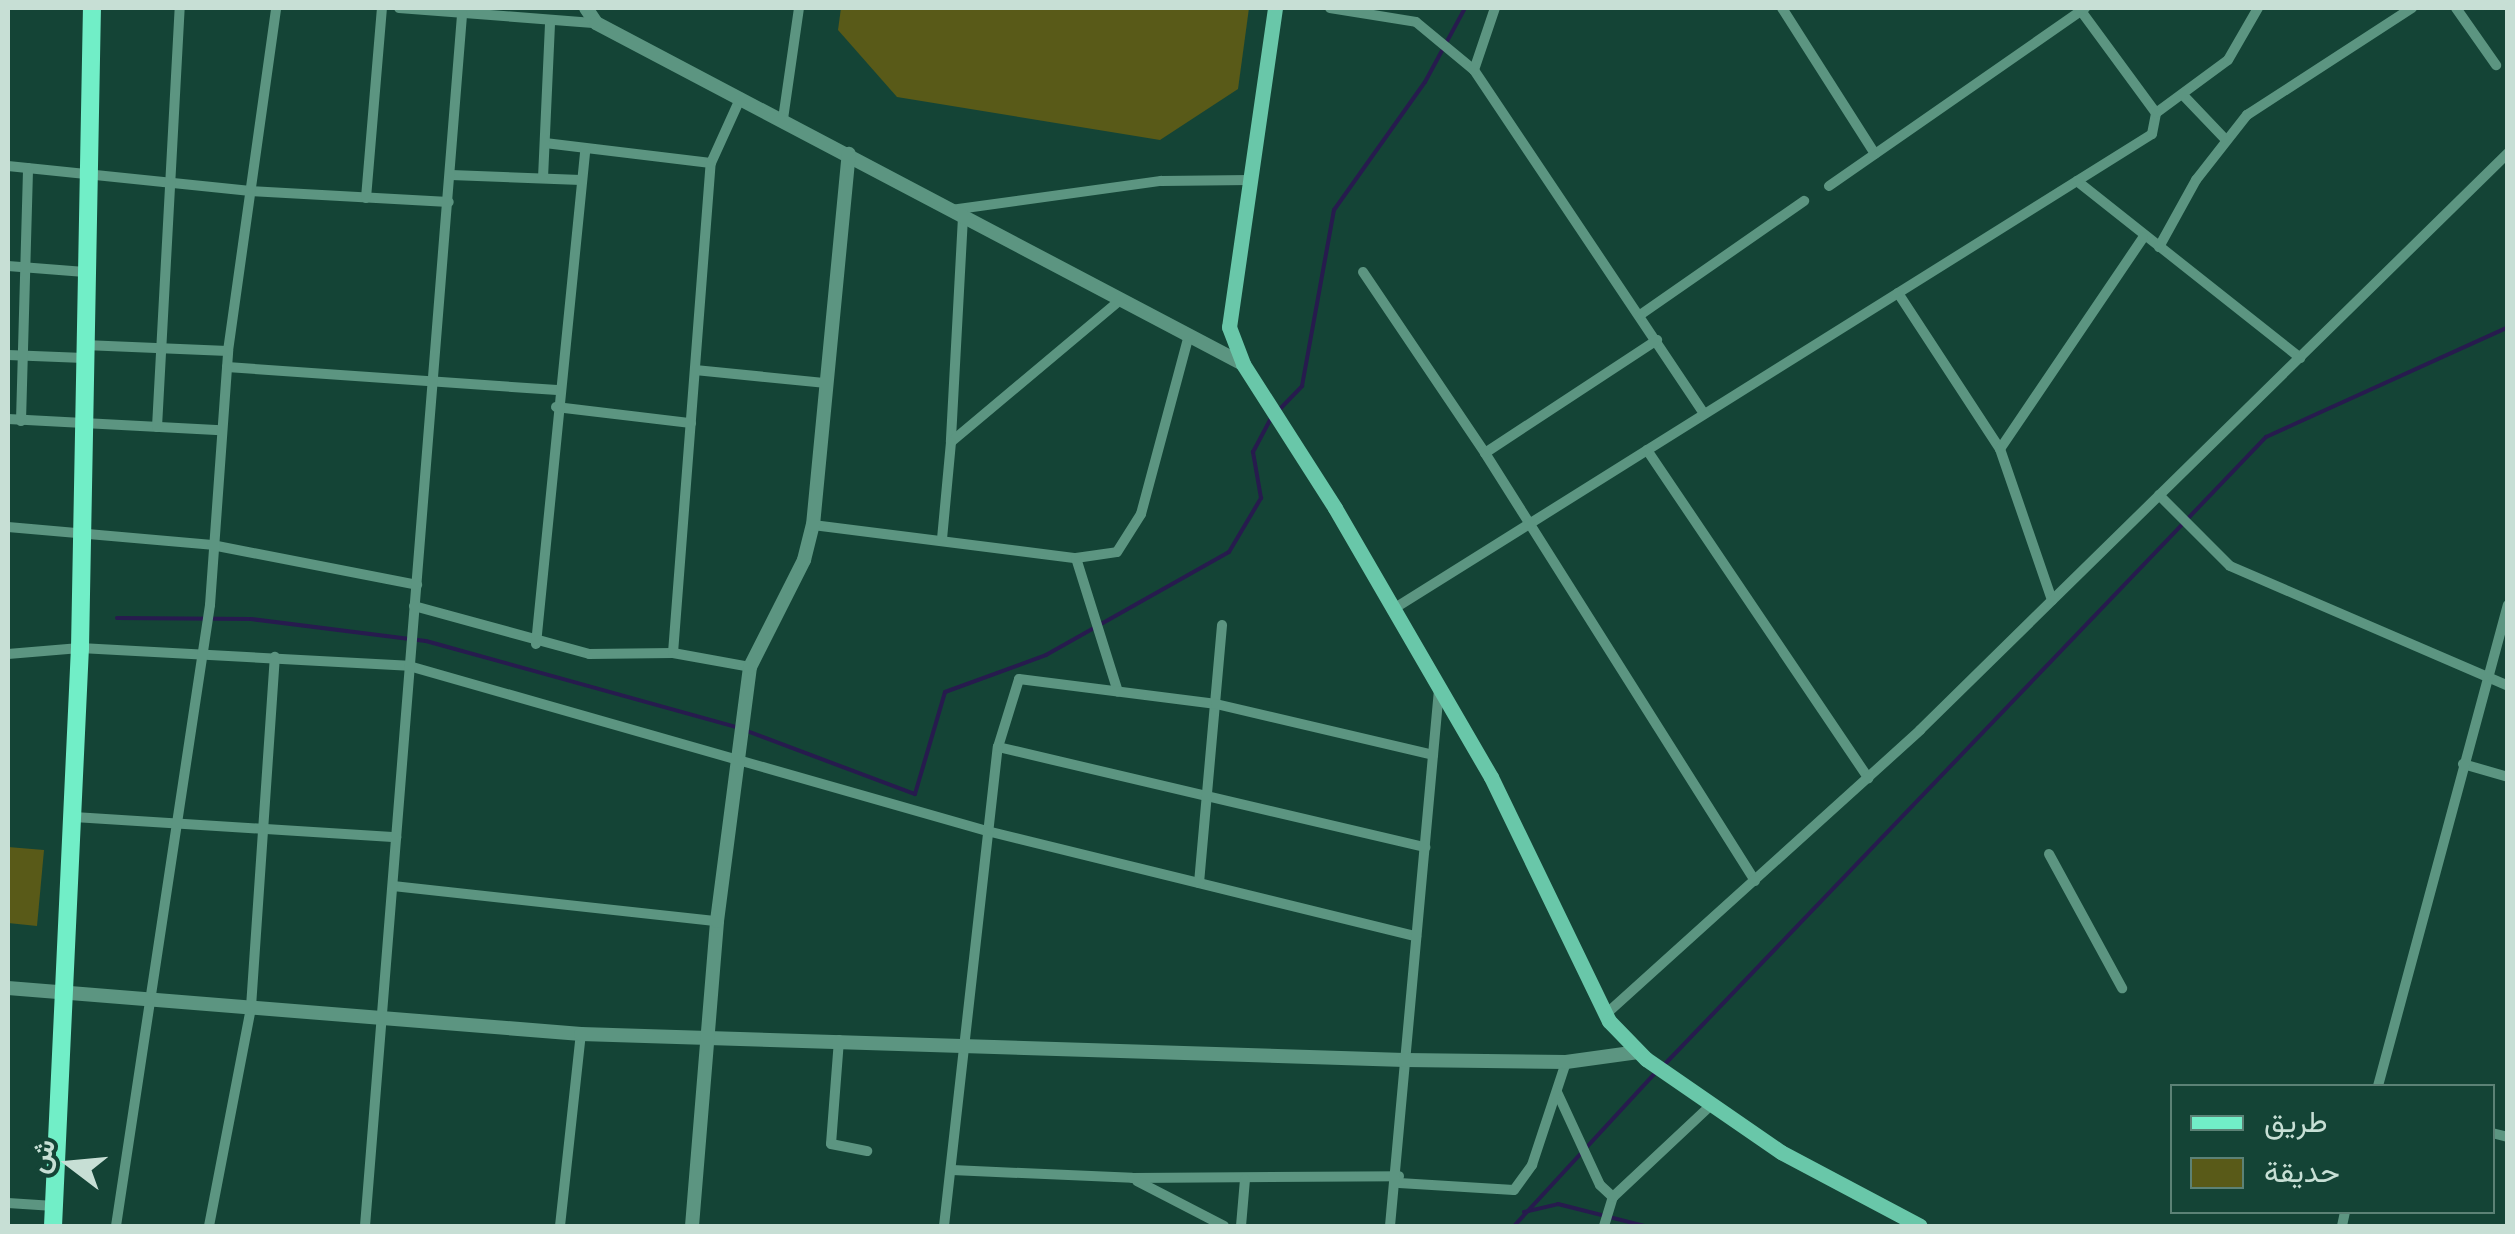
<!DOCTYPE html>
<html>
<head>
<meta charset="utf-8">
<style>
  body { margin:0 }
  #map { position:relative; width:2515px; height:1234px; overflow:hidden; background:#144436; font-family:"Titillium Web",Vazirmatn,sans-serif }
  div>[style] { position:absolute }
  .green>* { inset:0; background:#595a18 }
  .stream>* { height:4px; margin:-2px; padding:0 2px; transform-origin:2px; border-radius:2px; background:#271b4e }
  .minor>* { height:10px; margin:-5px; padding:0 5px; transform-origin:5px; border-radius:5px; background:#5c9581 }
  .tertiary>* { height:14px; margin:-7px; padding:0 7px; transform-origin:7px; border-radius:7px; background:#5c9581 }
  .secondary>* { height:15px; margin:-7.5px; padding:0 7.5px; transform-origin:7.5px; border-radius:7.5px; background:#69c7a9 }
  .primary>* { height:18px; margin:-9px; padding:0 9px; transform-origin:9px; border-radius:9px; background:#71eec7 }
  span { translate:-50% -50%; white-space:nowrap; text-align:center; line-height:1.15; -webkit-text-stroke:8px #144436; paint-order:stroke }
  .frame { position:absolute; inset:0; border:10px solid #c7dfd5; pointer-events:none }
  .legend { position:absolute; left:2170px; top:1084px; width:325px; height:130px; box-sizing:border-box; background:#144436; border:2px solid #5c8276; margin:0; padding:12px 18px; list-style:none; font-size:30px; color:#c7dfd5 }
  .legend li { display:flex; align-items:center; gap:20px; height:50px }
  .legend b { width:50px; border:2px solid #5c8276 }
  .north { position:absolute; left:20px; top:1114px; width:100px; height:100px; -webkit-text-stroke:8px #144436; paint-order:stroke; rotate:286deg; font-size:28px; font-weight:700; line-height:40px; text-align:center; color:#c7dfd5 }
  .north::after { content:''; display:block; margin:auto; width:35px; height:45px; background:#c7dfd5; clip-path:polygon(50% 0,100% 100%,50% 72%,0 100%) }
</style>
</head>
<body>
<div id="map">
  <div class="green">
    <i style="clip-path:polygon(841px 8px,1249px 8px,1238px 89px,1160px 140px,897px 97px,838px 30px)"></i>
    <i style="clip-path:polygon(8px 847px,44px 850px,37px 926px,8px 923px)"></i>
  </div>
  <div class="stream">
    <i style="left:1278px;top:411px;width:35px;rotate:-46deg"></i>
    <i style="left:1302px;top:386px;width:179px;rotate:-79.7deg"></i>
    <i style="left:1334px;top:210px;width:157px;rotate:-54.6deg"></i>
    <i style="left:1425px;top:82px;width:84px;rotate:-61.6deg"></i>
    <i style="left:117px;top:618px;width:134px;rotate:0.4deg"></i>
    <i style="left:251px;top:619px;width:176px;rotate:7.2deg"></i>
    <i style="left:426px;top:641px;width:325px;rotate:15.5deg"></i>
    <i style="left:739px;top:728px;width:188px;rotate:20.6deg"></i>
    <i style="left:915px;top:794px;width:106px;rotate:-73.6deg"></i>
    <i style="left:945px;top:692px;width:108px;rotate:-20.1deg"></i>
    <i style="left:1046px;top:655px;width:210px;rotate:-29.4deg"></i>
    <i style="left:1229px;top:552px;width:63px;rotate:-59.3deg"></i>
    <i style="left:1261px;top:498px;width:47px;rotate:-99.9deg"></i>
    <i style="left:1253px;top:452px;width:38px;rotate:-62deg"></i>
    <i style="left:1664px;top:1065px;width:870px;rotate:-46.21deg"></i>
    <i style="left:2266px;top:437px;width:266px;rotate:-24.4deg"></i>
    <i style="left:1524px;top:1212px;width:35px;rotate:-13deg"></i>
    <i style="left:1558px;top:1204px;width:90px;rotate:14.2deg"></i>
    <i style="left:1514px;top:1226px;width:211px;rotate:-47.3deg"></i>
  </div>
  <div class="minor">
    <i style="left:399px;top:8px;width:198px;rotate:4.4deg"></i>
    <i style="left:1330px;top:8px;width:87px;rotate:9.2deg"></i>
    <i style="left:1416px;top:22px;width:75px;rotate:39.6deg"></i>
    <i style="left:1474px;top:70px;width:413px;rotate:56.2deg"></i>
    <i style="left:1782px;top:8px;width:173px;rotate:57.5deg"></i>
    <i style="left:2456px;top:8px;width:70px;rotate:54.9deg"></i>
    <i style="left:1474px;top:70px;width:65px;rotate:-71.3deg"></i>
    <i style="left:2183px;top:95px;width:61px;rotate:46.3deg"></i>
    <i style="left:2156px;top:113px;width:89px;rotate:-36.4deg"></i>
    <i style="left:2228px;top:60px;width:60px;rotate:-60deg"></i>
    <i style="left:783px;top:119px;width:112px;rotate:-81.8deg"></i>
    <i style="left:545px;top:143px;width:167px;rotate:6.9deg"></i>
    <i style="left:8px;top:166px;width:244px;rotate:5.9deg"></i>
    <i style="left:251px;top:191px;width:198px;rotate:3.2deg"></i>
    <i style="left:451px;top:175px;width:130px;rotate:2.2deg"></i>
    <i style="left:543px;top:178px;width:156px;rotate:-87.4deg"></i>
    <i style="left:2077px;top:181px;width:285px;rotate:38.4deg"></i>
    <i style="left:1829px;top:186px;width:312px;rotate:-34.8deg"></i>
    <i style="left:366px;top:198px;width:191px;rotate:-85.2deg"></i>
    <i style="left:951px;top:210px;width:212px;rotate:-7.9deg"></i>
    <i style="left:1161px;top:181px;width:89px;rotate:-0.6deg"></i>
    <i style="left:963px;top:217px;width:225px;rotate:93.1deg"></i>
    <i style="left:951px;top:442px;width:219px;rotate:-40deg"></i>
    <i style="left:2159px;top:247px;width:77px;rotate:-61.1deg"></i>
    <i style="left:2196px;top:180px;width:83px;rotate:-51.9deg"></i>
    <i style="left:2247px;top:115px;width:197px;rotate:-33deg"></i>
    <i style="left:8px;top:266px;width:77px;rotate:4.5deg"></i>
    <i style="left:1363px;top:272px;width:218px;rotate:56deg"></i>
    <i style="left:1485px;top:453px;width:506px;rotate:57.75deg"></i>
    <i style="left:1898px;top:293px;width:186px;rotate:56.8deg"></i>
    <i style="left:2000px;top:449px;width:160px;rotate:71deg"></i>
    <i style="left:1640px;top:315px;width:200px;rotate:-34.8deg"></i>
    <i style="left:84px;top:345px;width:144px;rotate:2.4deg"></i>
    <i style="left:8px;top:355px;width:76px;rotate:2.3deg"></i>
    <i style="left:227px;top:367px;width:331px;rotate:4deg"></i>
    <i style="left:695px;top:370px;width:132px;rotate:5.7deg"></i>
    <i style="left:556px;top:407px;width:136px;rotate:6.8deg"></i>
    <i style="left:8px;top:419px;width:213px;rotate:3deg"></i>
    <i style="left:21px;top:421px;width:253px;rotate:-88.4deg"></i>
    <i style="left:157px;top:427px;width:420px;rotate:-86.9deg"></i>
    <i style="left:2000px;top:449px;width:255px;rotate:-55.9deg"></i>
    <i style="left:1647px;top:450px;width:396px;rotate:56deg"></i>
    <i style="left:1485px;top:453px;width:206px;rotate:-33.3deg"></i>
    <i style="left:2159px;top:495px;width:100px;rotate:45deg"></i>
    <i style="left:2230px;top:566px;width:303px;rotate:23.3deg"></i>
    <i style="left:813px;top:525px;width:265px;rotate:7.2deg"></i>
    <i style="left:1076px;top:558px;width:41px;rotate:-8.3deg"></i>
    <i style="left:1117px;top:552px;width:45px;rotate:-57.7deg"></i>
    <i style="left:1141px;top:514px;width:182px;rotate:-75deg"></i>
    <i style="left:8px;top:527px;width:205px;rotate:5deg"></i>
    <i style="left:212px;top:545px;width:209px;rotate:11deg"></i>
    <i style="left:942px;top:539px;width:97px;rotate:-84.7deg"></i>
    <i style="left:1076px;top:558px;width:140px;rotate:72.6deg"></i>
    <i style="left:414px;top:606px;width:181px;rotate:15.3deg"></i>
    <i style="left:589px;top:654px;width:84px;rotate:-0.7deg"></i>
    <i style="left:673px;top:653px;width:78px;rotate:10.3deg"></i>
    <i style="left:1395px;top:608px;width:893px;rotate:-32.05deg"></i>
    <i style="left:2152px;top:134px;width:21px;rotate:-79deg"></i>
    <i style="left:2156px;top:113px;width:130px;rotate:-126.3deg"></i>
    <i style="left:536px;top:644px;width:497px;rotate:-84.3deg"></i>
    <i style="left:673px;top:653px;width:491px;rotate:-85.6deg"></i>
    <i style="left:711px;top:163px;width:72px;rotate:-65.6deg"></i>
    <i style="left:8px;top:654px;width:72px;rotate:-4.8deg"></i>
    <i style="left:80px;top:648px;width:329px;rotate:3.1deg"></i>
    <i style="left:409px;top:666px;width:601px;rotate:15.93deg"></i>
    <i style="left:987px;top:831px;width:442px;rotate:13.8deg"></i>
    <i style="left:998px;top:747px;width:439px;rotate:13.2deg"></i>
    <i style="left:2463px;top:764px;width:47px;rotate:16.1deg"></i>
    <i style="left:74px;top:817px;width:323px;rotate:3.6deg"></i>
    <i style="left:2049px;top:854px;width:153px;rotate:61.4deg"></i>
    <i style="left:1199px;top:883px;width:259px;rotate:-84.9deg"></i>
    <i style="left:393px;top:886px;width:326px;rotate:6.2deg"></i>
    <i style="left:1605px;top:1015px;width:425px;rotate:-42.1deg"></i>
    <i style="left:1920px;top:730px;width:824px;rotate:-44.46deg"></i>
    <i style="left:839px;top:1040px;width:104px;rotate:94.4deg"></i>
    <i style="left:831px;top:1144px;width:37px;rotate:11deg"></i>
    <i style="left:2378px;top:1086px;width:498px;rotate:-74.9deg"></i>
    <i style="left:1557px;top:1092px;width:102px;rotate:65.2deg"></i>
    <i style="left:1600px;top:1185px;width:18px;rotate:43deg"></i>
    <i style="left:2492px;top:1133px;width:16px;rotate:14deg"></i>
    <i style="left:952px;top:1170px;width:180px;rotate:2.5deg"></i>
    <i style="left:1132px;top:1178px;width:267px;rotate:-0.4deg"></i>
    <i style="left:1137px;top:1181px;width:98px;rotate:27.3deg"></i>
    <i style="left:1399px;top:1183px;width:115px;rotate:3.5deg"></i>
    <i style="left:1514px;top:1190px;width:31px;rotate:-54deg"></i>
    <i style="left:1532px;top:1165px;width:108px;rotate:-71.7deg"></i>
    <i style="left:8px;top:1203px;width:46px;rotate:3.7deg"></i>
    <i style="left:116px;top:1226px;width:628px;rotate:-81.39deg"></i>
    <i style="left:210px;top:605px;width:255px;rotate:-85.9deg"></i>
    <i style="left:228px;top:351px;width:346px;rotate:-82deg"></i>
    <i style="left:209px;top:1226px;width:223px;rotate:-79.1deg"></i>
    <i style="left:251px;top:1007px;width:351px;rotate:-86.1deg"></i>
    <i style="left:365px;top:1226px;width:1216px;rotate:-85.42deg"></i>
    <i style="left:560px;top:1226px;width:193px;rotate:-83.8deg"></i>
    <i style="left:944px;top:1226px;width:482px;rotate:-83.6deg"></i>
    <i style="left:998px;top:747px;width:71px;rotate:-72.8deg"></i>
    <i style="left:1019px;top:679px;width:199px;rotate:7.2deg"></i>
    <i style="left:1216px;top:704px;width:223px;rotate:13.2deg"></i>
    <i style="left:1241px;top:1226px;width:47px;rotate:-85.1deg"></i>
    <i style="left:1390px;top:1226px;width:538px;rotate:-84.78deg"></i>
    <i style="left:1604px;top:1226px;width:30px;rotate:-73deg"></i>
    <i style="left:1613px;top:1197px;width:134px;rotate:-43.2deg"></i>
    <i style="left:2342px;top:1226px;width:14px;rotate:-78deg"></i>
  </div>
  <div class="tertiary">
    <i style="left:586px;top:8px;width:18px;rotate:56deg"></i>
    <i style="left:596px;top:23px;width:731px;rotate:27.79deg"></i>
    <i style="left:8px;top:988px;width:575px;rotate:4.59deg"></i>
    <i style="left:581px;top:1034px;width:824px;rotate:1.81deg"></i>
    <i style="left:1405px;top:1060px;width:161px;rotate:0.7deg"></i>
    <i style="left:1566px;top:1062px;width:73px;rotate:-7.9deg"></i>
    <i style="left:692px;top:1226px;width:306px;rotate:-85.3deg"></i>
    <i style="left:717px;top:921px;width:256px;rotate:-82.6deg"></i>
    <i style="left:750px;top:667px;width:120px;rotate:-63.2deg"></i>
    <i style="left:804px;top:560px;width:36px;rotate:-76deg"></i>
    <i style="left:813px;top:525px;width:373px;rotate:-84.5deg"></i>
  </div>
  <div class="secondary">
    <i style="left:1275px;top:8px;width:322px;rotate:98.2deg"></i>
    <i style="left:1229px;top:327px;width:40px;rotate:69deg"></i>
    <i style="left:1243px;top:364px;width:171px;rotate:57.4deg"></i>
    <i style="left:1335px;top:508px;width:311px;rotate:59.9deg"></i>
    <i style="left:1491px;top:777px;width:271px;rotate:64.2deg"></i>
    <i style="left:1609px;top:1021px;width:53px;rotate:45.8deg"></i>
    <i style="left:1646px;top:1059px;width:164px;rotate:34.6deg"></i>
    <i style="left:1781px;top:1152px;width:157px;rotate:28deg"></i>
  </div>
  <div class="primary">
    <i style="left:53px;top:1226px;width:579px;rotate:-87.33deg"></i>
    <i style="left:80px;top:648px;width:640px;rotate:-88.93deg"></i>
  </div>
  <div class="frame"></div>
  <ul class="legend">
  <li><b style="height:12px;background:#71eec7"></b>طريق</li>
  <li><b style="height:28px;background:#595a18"></b>حديقة</li>
  </ul>
  <div class="north">ش</div>
</div>
</body>
</html>
